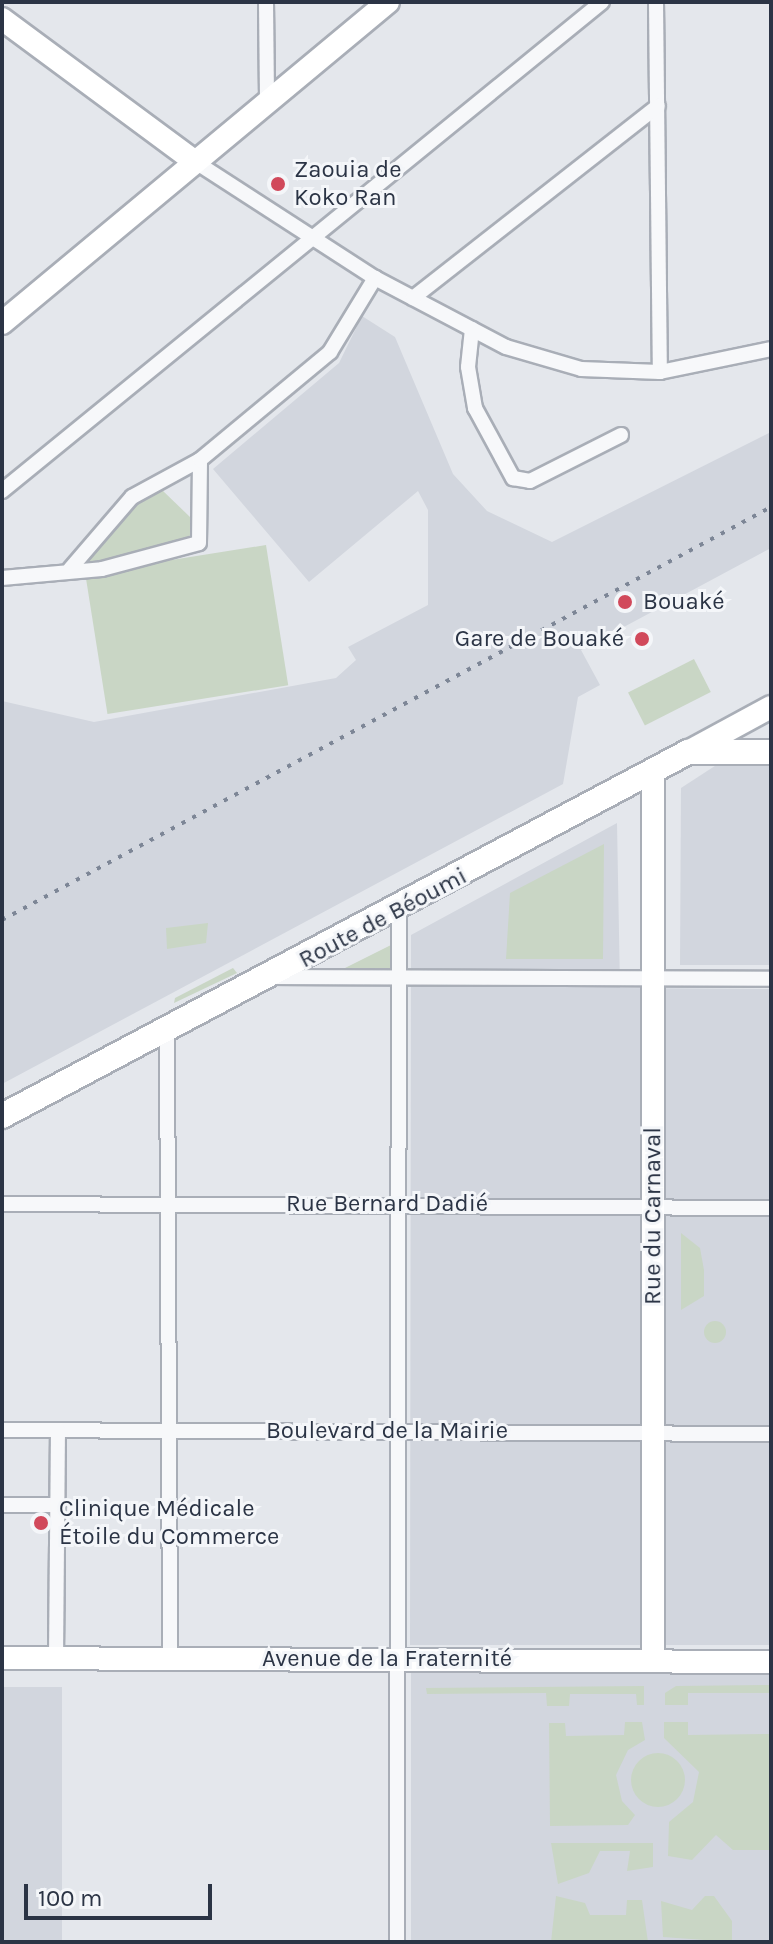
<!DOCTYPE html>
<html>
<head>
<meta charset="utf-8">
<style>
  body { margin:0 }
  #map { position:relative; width:773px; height:1944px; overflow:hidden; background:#e4e7ec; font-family:Karla,sans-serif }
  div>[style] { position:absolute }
  .built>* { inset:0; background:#d2d6de; transform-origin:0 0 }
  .green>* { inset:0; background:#c9d6c5; transform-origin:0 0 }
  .round { border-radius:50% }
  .roads { filter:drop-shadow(2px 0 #a9aeb7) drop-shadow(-2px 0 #a9aeb7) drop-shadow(0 2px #a9aeb7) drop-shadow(0 -2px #a9aeb7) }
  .street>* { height:14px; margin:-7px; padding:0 7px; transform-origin:7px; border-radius:7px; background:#f7f8fa }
  .secondary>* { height:22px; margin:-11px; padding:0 11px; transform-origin:11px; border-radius:11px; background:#fff }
  .primary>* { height:24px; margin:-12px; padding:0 12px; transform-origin:12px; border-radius:12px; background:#fff }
  .rail>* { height:4px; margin-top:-2px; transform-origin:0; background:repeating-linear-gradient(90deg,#7d8696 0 4px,transparent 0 12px) }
  .dots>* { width:22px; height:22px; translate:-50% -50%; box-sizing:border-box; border:4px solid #f4f6f9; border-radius:50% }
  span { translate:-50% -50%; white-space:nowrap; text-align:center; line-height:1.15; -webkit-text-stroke:6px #f4f6f9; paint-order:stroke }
  .poi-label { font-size:24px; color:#2b3445 }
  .left { translate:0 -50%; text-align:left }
  .right { translate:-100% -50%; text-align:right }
  .street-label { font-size:24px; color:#2b3445 }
  .frame { position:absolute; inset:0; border:4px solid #2b3445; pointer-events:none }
  .scale { position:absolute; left:24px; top:1884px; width:188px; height:36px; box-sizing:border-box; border:4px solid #2b3445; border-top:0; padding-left:10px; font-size:24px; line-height:28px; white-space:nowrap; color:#2b3445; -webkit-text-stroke:6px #f4f6f9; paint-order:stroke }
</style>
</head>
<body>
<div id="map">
  <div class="built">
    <i style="clip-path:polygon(362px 316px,395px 337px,453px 474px,487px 511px,552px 542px,771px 432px,771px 548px,581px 650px,600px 685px,578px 697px,563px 784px,2px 1084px,2px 701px,94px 722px,336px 678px,356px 660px,348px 647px,428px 605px,428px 510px,418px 491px,309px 582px,213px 469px,339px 363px)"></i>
    <i style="clip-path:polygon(721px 762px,771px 762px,771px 965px,680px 965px,681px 788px)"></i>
    <i style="clip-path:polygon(617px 823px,620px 988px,771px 989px,771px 1645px,410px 1645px,411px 935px)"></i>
    <i style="left:411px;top:1673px;width:360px;height:269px"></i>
    <i style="left:2px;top:1687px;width:60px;height:255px"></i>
  </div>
  <div class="green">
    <i style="clip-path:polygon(162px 490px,190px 517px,194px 533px,154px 556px,102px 567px,80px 558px,126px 508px)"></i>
    <i style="left:266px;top:545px;width:142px;height:183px;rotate:81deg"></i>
    <i style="left:694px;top:659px;width:37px;height:74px;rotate:63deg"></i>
    <i style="clip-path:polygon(604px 844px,603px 959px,506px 959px,510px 893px)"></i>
    <i style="clip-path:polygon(208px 923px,206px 943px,167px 949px,166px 928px)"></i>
    <i style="clip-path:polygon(391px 945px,391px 969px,343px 969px)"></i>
    <i style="clip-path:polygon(233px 968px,237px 973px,174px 1003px,175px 998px)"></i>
    <i style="clip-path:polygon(681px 1233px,700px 1248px,704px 1270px,704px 1296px,681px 1310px)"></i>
    <i class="round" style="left:704px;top:1321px;width:22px;height:22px"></i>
    <i style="clip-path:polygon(771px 1685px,771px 1693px,688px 1693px,688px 1705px,665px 1705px,665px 1693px,676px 1686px)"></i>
    <i style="clip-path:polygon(644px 1686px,644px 1705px,637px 1705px,636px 1694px,570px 1694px,569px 1706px,547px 1706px,546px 1693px,427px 1694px,426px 1688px)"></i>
    <i style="clip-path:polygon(625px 1722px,642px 1722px,645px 1740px,628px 1750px,616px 1775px,622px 1801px,635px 1815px,628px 1825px,550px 1826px,549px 1723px,565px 1723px,566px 1736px,624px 1735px)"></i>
    <i style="clip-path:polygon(664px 1722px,688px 1722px,688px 1735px,771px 1734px,771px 1850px,733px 1850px,716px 1835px,692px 1860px,668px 1856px,669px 1822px,693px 1802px,699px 1772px,664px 1738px)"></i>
    <i class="round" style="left:631px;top:1753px;width:54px;height:54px"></i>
    <i style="clip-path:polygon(551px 1843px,653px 1843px,653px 1867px,627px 1871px,630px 1851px,600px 1851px,589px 1873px,558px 1884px)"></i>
    <i style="clip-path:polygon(556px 1896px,585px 1903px,590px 1915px,626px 1915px,627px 1900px,642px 1900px,648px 1942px,551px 1942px)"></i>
    <i style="clip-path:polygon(705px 1896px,714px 1896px,732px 1921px,732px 1942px,663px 1937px,661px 1901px,692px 1910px)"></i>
  </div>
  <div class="roads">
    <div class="street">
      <i style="left:266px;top:2px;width:100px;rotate:89.4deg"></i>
      <i style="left:656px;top:2px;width:370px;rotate:89.4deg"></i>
      <i style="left:194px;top:161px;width:216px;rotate:32.9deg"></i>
      <i style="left:375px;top:278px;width:148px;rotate:27.8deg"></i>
      <i style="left:506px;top:347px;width:78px;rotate:16.3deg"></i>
      <i style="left:581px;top:369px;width:79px;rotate:2.2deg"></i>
      <i style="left:660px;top:372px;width:113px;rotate:-11.7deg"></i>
      <i style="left:413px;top:298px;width:311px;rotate:-38.1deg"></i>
      <i style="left:472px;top:329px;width:38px;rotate:96deg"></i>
      <i style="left:468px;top:367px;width:42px;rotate:80.3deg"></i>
      <i style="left:475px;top:408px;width:80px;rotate:61.5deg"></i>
      <i style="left:513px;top:478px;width:17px;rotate:10deg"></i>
      <i style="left:530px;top:481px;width:102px;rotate:-26.8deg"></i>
      <i style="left:2px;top:491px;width:774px;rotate:-39.18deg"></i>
      <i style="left:70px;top:569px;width:95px;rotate:-49.3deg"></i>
      <i style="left:132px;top:497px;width:77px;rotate:-28.6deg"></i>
      <i style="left:2px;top:578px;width:100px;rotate:-5.1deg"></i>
      <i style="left:102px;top:569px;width:100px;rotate:-15deg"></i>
      <i style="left:199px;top:543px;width:83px;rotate:-89.3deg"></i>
      <i style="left:200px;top:460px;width:169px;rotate:-39.7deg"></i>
      <i style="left:330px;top:352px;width:87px;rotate:-58.7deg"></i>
      <i style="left:273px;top:977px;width:498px;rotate:0.2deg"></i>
      <i style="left:167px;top:1033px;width:625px;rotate:89.72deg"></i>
      <i style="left:2px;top:1204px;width:769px;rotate:0.3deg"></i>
      <i style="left:2px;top:1430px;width:769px;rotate:0.3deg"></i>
      <i style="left:2px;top:1505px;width:55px"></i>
      <i style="left:56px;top:1658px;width:228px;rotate:-89.5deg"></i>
      <i style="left:397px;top:1942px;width:1033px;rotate:-89.89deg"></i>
    </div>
    <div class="secondary">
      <i style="left:2px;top:19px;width:239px;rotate:36.5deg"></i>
      <i style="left:2px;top:323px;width:502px;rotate:-39.75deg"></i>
      <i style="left:688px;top:752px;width:94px;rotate:-28.5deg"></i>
      <i style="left:653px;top:771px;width:890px;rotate:90deg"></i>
      <i style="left:2px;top:1658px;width:769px;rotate:0.3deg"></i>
    </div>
    <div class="primary">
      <i style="left:2px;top:1116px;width:777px;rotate:-27.95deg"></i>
      <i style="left:688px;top:752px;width:83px"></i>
    </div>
  </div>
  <div class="rail">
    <i style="left:2px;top:920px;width:873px;rotate:-28.24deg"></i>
  </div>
  <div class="dots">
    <i style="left:278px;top:184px;background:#d1495b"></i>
    <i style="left:625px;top:602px;background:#d1495b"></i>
    <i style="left:642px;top:639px;background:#d1495b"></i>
    <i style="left:41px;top:1523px;background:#d1495b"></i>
  </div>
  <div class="poi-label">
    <span class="left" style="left:294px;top:184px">Zaouia de<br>Koko Ran</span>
    <span class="left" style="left:643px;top:602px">Bouaké</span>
    <span class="right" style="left:624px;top:639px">Gare de Bouaké</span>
    <span class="left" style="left:59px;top:1523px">Clinique Médicale<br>Étoile du Commerce</span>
  </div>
  <div class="street-label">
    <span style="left:383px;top:918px;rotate:-28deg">Route de Béoumi</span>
    <span style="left:387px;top:1204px">Rue Bernard Dadié</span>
    <span style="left:653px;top:1216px;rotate:-90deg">Rue du Carnaval</span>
    <span style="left:387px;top:1431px">Boulevard de la Mairie</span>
    <span style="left:387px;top:1659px">Avenue de la Fraternité</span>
  </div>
  <div class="frame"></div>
  <div class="scale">100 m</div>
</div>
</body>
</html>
